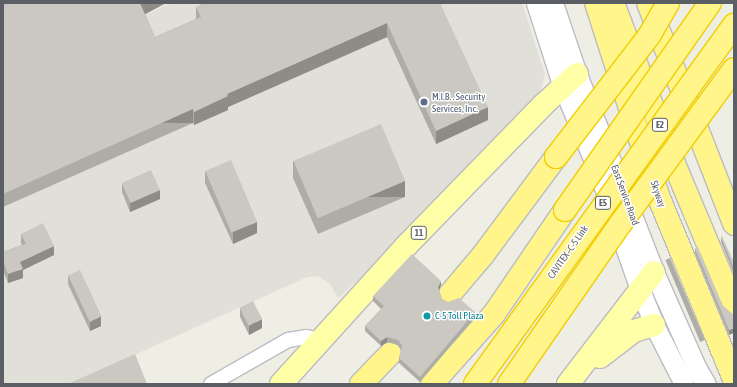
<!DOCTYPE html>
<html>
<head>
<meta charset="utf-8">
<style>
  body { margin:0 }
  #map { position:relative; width:737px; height:387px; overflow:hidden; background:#efeee4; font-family:"Asap Condensed",sans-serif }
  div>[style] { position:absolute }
  .industrial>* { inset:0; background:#e0dfd8 }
  .roads { filter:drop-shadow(1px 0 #bbbcc3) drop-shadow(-1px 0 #bbbcc3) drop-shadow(0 1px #bbbcc3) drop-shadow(0 -1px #bbbcc3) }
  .minor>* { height:14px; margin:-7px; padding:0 7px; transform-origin:7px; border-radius:7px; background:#fff }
  .secondary>* { height:19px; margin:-9.5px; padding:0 9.5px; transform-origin:9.5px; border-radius:9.5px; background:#fff }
  .primary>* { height:22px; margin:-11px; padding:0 11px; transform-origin:11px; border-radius:11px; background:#ffffa8 }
  .motorway>* { height:22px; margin:-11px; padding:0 11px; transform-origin:11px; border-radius:11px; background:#fff58a }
  .bridges { filter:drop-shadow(1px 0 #f2ce00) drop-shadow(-1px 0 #f2ce00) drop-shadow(0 1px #f2ce00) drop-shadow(0 -1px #f2ce00) }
  .motorway-bridge>* { height:22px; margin:-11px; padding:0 11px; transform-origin:11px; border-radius:11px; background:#fff58a }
  .wall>* { inset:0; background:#aeaca6; transform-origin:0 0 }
  .shaded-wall>* { inset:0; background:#8d8c87; transform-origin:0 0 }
  .building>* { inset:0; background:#cac8c1; transform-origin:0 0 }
  .dots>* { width:11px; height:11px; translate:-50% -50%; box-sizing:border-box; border:2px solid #fff; border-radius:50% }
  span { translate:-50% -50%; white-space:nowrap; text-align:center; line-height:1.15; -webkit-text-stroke:3px #fff; paint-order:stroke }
  .shield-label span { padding:1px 3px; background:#fff; border:1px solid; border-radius:3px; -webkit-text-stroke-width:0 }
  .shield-label { font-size:9px; color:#5c5e65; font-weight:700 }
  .service-label { font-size:10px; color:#4e5e75 }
  .left { translate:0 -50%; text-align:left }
  .street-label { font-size:10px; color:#5c5e65 }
  .culture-label { font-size:10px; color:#0d838f }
  .frame { position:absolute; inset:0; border:4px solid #5c5e65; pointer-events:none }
</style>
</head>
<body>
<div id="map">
  <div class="industrial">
    <i style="clip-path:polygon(171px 3px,522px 3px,545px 74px,538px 99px,389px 252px,338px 298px,330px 284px,318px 276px,307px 277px,70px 384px,3px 384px,3px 82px)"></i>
  </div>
  <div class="roads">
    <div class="minor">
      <i style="left:211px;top:384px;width:89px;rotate:-29.7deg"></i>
      <i style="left:288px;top:340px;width:19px;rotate:-9deg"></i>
      <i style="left:307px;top:337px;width:12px;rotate:14deg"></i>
    </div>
    <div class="secondary">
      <i style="left:536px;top:3px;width:88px;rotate:72.2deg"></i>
      <i style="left:563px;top:87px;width:93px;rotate:67.3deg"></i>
      <i style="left:599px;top:173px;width:126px;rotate:70.6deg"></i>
      <i style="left:641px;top:292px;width:35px;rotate:68deg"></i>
      <i style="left:654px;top:325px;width:66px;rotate:63deg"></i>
      <i style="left:553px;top:3px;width:75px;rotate:71.3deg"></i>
      <i style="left:577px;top:74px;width:212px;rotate:68.7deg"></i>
      <i style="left:654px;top:272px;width:106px;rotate:66.1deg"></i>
      <i style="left:697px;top:369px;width:17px;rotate:59deg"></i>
    </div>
    <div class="primary">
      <i style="left:600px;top:357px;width:43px;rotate:-37.4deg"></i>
      <i style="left:634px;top:331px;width:21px;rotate:-17deg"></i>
      <i style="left:281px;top:384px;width:186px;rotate:-47.8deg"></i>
      <i style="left:406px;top:246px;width:197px;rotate:-45.8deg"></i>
      <i style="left:543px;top:105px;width:46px;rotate:-42.4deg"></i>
      <i style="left:568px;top:384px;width:141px;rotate:-52.5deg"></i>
    </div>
    <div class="motorway">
      <i style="left:596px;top:3px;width:205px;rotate:72.1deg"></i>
      <i style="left:659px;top:198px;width:196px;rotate:67.5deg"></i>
      <i style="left:613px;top:3px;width:182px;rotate:69.1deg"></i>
      <i style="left:678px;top:173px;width:144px;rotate:67.2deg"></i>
      <i style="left:648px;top:3px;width:237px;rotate:68.7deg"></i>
      <i style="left:450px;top:294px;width:51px;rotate:-49.8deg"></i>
      <i style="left:483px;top:255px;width:122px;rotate:-53.3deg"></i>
      <i style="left:361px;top:384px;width:42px;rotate:-46deg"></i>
      <i style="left:432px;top:384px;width:94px;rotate:-48.5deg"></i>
      <i style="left:494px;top:314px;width:126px;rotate:-55.7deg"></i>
    </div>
  </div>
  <div class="bridges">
    <div class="motorway-bridge">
      <i style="left:556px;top:157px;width:153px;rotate:-52.5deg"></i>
      <i style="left:649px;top:36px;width:38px;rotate:-60deg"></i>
      <i style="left:565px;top:210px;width:253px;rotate:-55deg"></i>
      <i style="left:475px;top:384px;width:443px;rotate:-54.2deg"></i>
      <i style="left:509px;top:384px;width:196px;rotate:-55.2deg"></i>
      <i style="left:621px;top:223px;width:191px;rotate:-53.7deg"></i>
    </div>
  </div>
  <div class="wall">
    <i style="clip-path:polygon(3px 3px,166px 3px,145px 14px,155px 37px,196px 19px,196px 7px,201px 5px,200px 3px,440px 3px,488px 120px,436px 144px,387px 37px,228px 107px,228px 110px,194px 125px,193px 123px,3px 207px)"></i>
    <i style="clip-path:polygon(293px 161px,405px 197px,318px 234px,293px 178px)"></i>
    <i style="clip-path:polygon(205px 171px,257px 233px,233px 244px,205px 183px)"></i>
    <i style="clip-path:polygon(122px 183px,160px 199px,130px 212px,122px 192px)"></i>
    <i style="clip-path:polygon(21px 234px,54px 255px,23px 270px,23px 278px,8px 283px,3px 270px,3px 252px,22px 245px,21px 243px)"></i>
    <i style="clip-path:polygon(721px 237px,734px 263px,734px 274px,721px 242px)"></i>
    <i style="clip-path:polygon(695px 248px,723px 306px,732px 314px,729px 335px,695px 253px)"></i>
    <i style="left:670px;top:258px;width:89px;height:5px;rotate:67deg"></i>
    <i style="clip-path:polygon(68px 275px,101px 326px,90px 331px,68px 284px)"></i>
    <i style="clip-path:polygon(441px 285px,439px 290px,442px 299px,475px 317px,420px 382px,399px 363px,399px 358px,401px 350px,398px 345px,387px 342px,381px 346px,365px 331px,365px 326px,381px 309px,373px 301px,373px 296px)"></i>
    <i style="clip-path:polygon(240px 308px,262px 328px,249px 335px,240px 317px)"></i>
  </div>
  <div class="shaded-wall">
    <i style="clip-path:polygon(140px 3px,166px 3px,140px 17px)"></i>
    <i style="clip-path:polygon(387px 23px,387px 37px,228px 107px,228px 110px,194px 125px,194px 112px,227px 94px)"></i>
    <i style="clip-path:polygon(488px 107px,488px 120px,436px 144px,436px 131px)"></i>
    <i style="left:193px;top:109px;width:14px;height:208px;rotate:90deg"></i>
    <i style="left:405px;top:181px;width:16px;height:95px;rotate:90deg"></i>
    <i style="clip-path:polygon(160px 190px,160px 199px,130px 212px,130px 202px)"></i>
    <i style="clip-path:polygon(257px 222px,257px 233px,233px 244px,233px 232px)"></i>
    <i style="clip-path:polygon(54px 246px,54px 255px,23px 270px,23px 278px,8px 283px,8px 274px,20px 262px)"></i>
    <i style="clip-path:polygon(441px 281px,441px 285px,438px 292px,438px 287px)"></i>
    <i style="left:475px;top:312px;width:5px;height:85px;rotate:90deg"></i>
    <i style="clip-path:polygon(101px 316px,101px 326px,90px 331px,90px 322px)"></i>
    <i style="clip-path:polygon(262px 319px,262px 328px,249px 335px,249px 326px)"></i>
    <i style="clip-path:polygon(734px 328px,734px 333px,729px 335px,729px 330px)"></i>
    <i style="clip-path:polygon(387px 337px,387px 342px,381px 346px,381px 341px)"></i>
  </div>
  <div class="building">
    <i style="clip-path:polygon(3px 3px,141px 3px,140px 3px,155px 37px,201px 17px,196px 7px,206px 3px,440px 3px,488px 107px,436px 131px,387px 23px,227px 94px,228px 96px,194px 112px,193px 109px,3px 194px)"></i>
    <i style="left:381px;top:124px;width:62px;height:95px;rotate:67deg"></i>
    <i style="left:231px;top:160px;width:67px;height:28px;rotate:67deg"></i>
    <i style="left:151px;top:170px;width:22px;height:32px;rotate:66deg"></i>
    <i style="clip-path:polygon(43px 223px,54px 246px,20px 262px,23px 269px,8px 274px,3px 261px,3px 252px,26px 244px,21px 234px)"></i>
    <i style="clip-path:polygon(722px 236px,734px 263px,734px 269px,721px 237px)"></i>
    <i style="clip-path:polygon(698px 247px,723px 306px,732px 314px,734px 313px,734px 328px,729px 330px,695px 248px)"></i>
    <i style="clip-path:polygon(412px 254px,441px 281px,438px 287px,442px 299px,448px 302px,459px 298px,475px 312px,420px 377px,399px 358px,402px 346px,398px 340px,387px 337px,381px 341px,365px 326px,384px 306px,373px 296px)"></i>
    <i style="clip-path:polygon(670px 258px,672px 258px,705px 340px)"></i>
    <i style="left:80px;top:270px;width:51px;height:13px;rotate:65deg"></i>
    <i style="left:253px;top:301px;width:20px;height:15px;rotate:63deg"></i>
    <i style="clip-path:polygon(135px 354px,147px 384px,68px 384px)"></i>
  </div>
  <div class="dots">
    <i style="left:424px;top:102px;background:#5c6f8a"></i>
    <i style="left:427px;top:316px;background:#0f9aa8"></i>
  </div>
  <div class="shield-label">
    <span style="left:660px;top:125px">E2</span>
    <span style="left:603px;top:203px">E5</span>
    <span style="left:419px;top:233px">11</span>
  </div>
  <div class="service-label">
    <span class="left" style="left:432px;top:102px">M.I.B. . Security<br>Services, Inc.</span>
  </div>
  <div class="street-label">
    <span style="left:658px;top:194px;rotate:71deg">Skyway</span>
    <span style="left:625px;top:195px;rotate:70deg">East Service Road</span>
    <span style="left:568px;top:252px;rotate:-55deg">CAVITEX–C-5 Link</span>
  </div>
  <div class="culture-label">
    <span class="left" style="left:435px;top:316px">C-5 Toll Plaza</span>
  </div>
  <div class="frame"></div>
</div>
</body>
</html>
